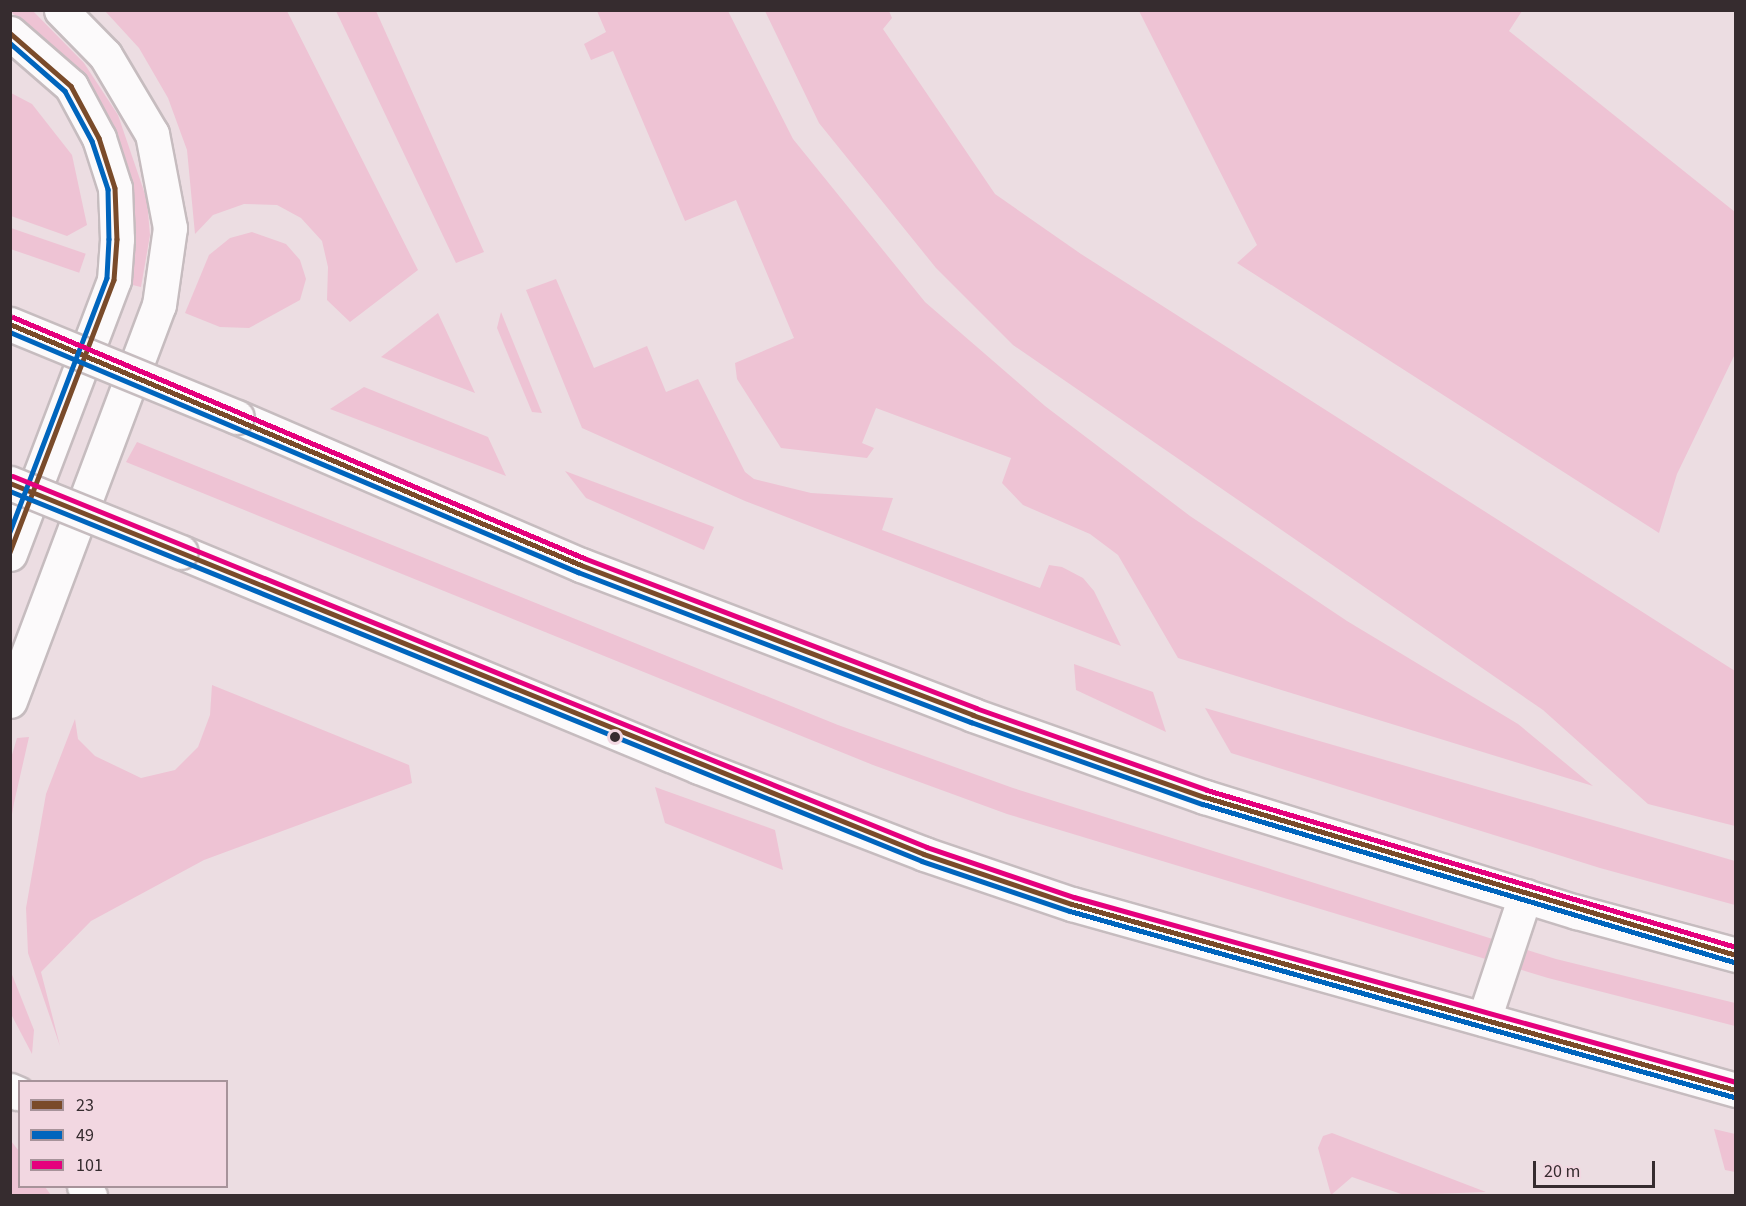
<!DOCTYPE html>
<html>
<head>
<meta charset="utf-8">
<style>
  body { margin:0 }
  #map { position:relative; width:1746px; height:1206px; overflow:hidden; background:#ecdde2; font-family:"Source Sans 3",sans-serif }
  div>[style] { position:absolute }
  .green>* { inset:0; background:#eec3d4; transform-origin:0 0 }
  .roads { filter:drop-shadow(2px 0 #c6bcbf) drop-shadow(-2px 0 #c6bcbf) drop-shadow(0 2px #c6bcbf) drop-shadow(0 -2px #c6bcbf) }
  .tertiary>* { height:33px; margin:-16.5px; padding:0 16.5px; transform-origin:16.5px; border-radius:16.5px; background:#fcfafb }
  .secondary>* { height:33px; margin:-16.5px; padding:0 16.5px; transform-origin:16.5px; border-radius:16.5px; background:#fcfafb }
  .primary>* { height:33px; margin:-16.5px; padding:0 16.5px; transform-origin:16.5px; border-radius:16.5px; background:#fcfafb }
  .bridges { filter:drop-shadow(2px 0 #c6bcbf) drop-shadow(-2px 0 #c6bcbf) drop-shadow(0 2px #c6bcbf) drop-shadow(0 -2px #c6bcbf) }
  .primary-bridge>* { height:33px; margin:-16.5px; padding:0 16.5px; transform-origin:16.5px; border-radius:16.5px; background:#fcfafb }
  .bus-1>* { height:4.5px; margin:-2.25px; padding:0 2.25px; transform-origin:2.25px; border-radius:2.25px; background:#7a4b2a }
  .bus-2>* { height:4.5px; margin:-2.25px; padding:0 2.25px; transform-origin:2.25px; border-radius:2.25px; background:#0065bd }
  .bus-3>* { height:4.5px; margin:-2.25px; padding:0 2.25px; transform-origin:2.25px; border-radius:2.25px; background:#e5007d }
  .dots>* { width:16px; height:16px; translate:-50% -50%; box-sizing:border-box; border:3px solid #f2d7e1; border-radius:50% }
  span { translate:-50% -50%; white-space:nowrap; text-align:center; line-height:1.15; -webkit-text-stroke:6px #f2d7e1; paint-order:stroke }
  .frame { position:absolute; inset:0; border:12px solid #362c2f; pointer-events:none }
  .legend { position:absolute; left:18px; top:1080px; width:210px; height:108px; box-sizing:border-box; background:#f2d7e1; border:2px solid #a7939a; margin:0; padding:8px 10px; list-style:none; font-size:18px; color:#362c2f }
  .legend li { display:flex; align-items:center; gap:12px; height:30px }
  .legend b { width:30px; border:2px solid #a7939a }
  .scale { position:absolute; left:1533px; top:1161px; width:122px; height:27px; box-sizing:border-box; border:3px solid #362c2f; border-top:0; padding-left:8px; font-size:18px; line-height:21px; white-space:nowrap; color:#362c2f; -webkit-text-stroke:4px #f2d7e1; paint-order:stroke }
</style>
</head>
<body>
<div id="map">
  <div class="green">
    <i style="clip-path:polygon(10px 11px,33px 11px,84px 63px,118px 115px,147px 200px,150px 235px,141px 287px,124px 283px,134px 237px,122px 164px,42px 39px)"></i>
    <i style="clip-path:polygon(105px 11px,287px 11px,418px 270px,350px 322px,327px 300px,328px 267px,322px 241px,301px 218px,277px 205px,244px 204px,213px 215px,195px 234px,187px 150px,168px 98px,139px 48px)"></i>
    <i style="clip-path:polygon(336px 11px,376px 11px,484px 252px,456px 263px)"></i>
    <i style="clip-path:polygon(597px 11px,728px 11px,793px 139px,925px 302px,1045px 406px,1190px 516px,1347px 621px,1518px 724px,1593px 786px,1178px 658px,1118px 555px,1090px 534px,1023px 505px,1002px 483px,1011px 458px,876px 408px,862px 443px,874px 448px,867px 458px,781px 448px,737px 379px,735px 363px,794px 338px,736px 200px,685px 221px,613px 51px,591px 60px,584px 44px,606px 32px)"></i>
    <i style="clip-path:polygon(765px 11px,889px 11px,892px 18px,883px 29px,995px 194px,1081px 254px,1735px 671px,1735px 826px,1648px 804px,1543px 710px,1013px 345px,936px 268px,819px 123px)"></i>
    <i style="clip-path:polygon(1139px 11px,1522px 11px,1509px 31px,1735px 212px,1735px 354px,1677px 474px,1659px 533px,1237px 263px,1257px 245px)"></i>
    <i style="clip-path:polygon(11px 93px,32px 104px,72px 155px,87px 225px,67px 236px,11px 216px)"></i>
    <i style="left:11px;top:228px;width:79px;height:20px;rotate:19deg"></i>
    <i style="clip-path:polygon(252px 232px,286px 244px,300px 260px,306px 279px,300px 300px,249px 328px,220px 327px,185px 313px,209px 255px,230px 238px)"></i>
    <i style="clip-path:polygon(556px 279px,594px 368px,647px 346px,666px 392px,698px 379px,745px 472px,754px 479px,811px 493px,893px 498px,882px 530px,1040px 588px,1049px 565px,1062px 567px,1083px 578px,1094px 591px,1121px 646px,745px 501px,582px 428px,526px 290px)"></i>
    <i style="clip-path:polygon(501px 312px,542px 413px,532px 412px,497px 328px)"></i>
    <i style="clip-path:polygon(438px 313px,475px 393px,381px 357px)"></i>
    <i style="clip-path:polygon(364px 387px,488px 437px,506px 476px,330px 409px)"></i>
    <i style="clip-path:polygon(137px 442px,838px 725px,1013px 788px,1556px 959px,1735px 1003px,1735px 1026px,1548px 978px,1007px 814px,873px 765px,126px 462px)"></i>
    <i style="clip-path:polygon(565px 471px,714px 527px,704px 550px,586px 498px)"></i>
    <i style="clip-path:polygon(1074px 664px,1153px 692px,1166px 732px,1076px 690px)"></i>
    <i style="clip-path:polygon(212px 685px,409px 765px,412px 783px,204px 860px,91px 921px,41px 972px,60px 1046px,28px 953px,26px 908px,46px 794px,75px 719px,78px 739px,95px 756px,141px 778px,175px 770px,198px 747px,210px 715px)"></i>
    <i style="clip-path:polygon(1205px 708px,1735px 861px,1735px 905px,1600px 868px,1231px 753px)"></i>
    <i style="clip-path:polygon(29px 737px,14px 803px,11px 820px,11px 758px,17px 738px)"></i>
    <i style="clip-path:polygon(655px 787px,775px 830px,783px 870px,665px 823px)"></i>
    <i style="clip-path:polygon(11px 972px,34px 1030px,32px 1054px,11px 1014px)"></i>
    <i style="clip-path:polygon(1714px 1129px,1735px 1134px,1735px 1172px,1725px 1170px)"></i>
    <i style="clip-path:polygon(1332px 1133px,1486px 1192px,1404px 1195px,1352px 1177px,1331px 1195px,1318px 1148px,1323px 1136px)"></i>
    <i style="clip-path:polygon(11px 1141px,19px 1151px,20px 1186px,45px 1187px,51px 1195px,11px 1195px)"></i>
  </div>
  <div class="roads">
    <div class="tertiary">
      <i style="left:84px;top:1186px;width:12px;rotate:59deg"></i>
    </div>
    <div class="secondary">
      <i style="left:10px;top:33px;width:81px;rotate:41deg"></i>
      <i style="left:71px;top:86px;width:59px;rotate:61.7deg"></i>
      <i style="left:99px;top:138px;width:52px;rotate:72.3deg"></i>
      <i style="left:115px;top:188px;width:51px;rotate:87.8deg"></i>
      <i style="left:117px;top:239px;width:41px;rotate:94.2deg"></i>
      <i style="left:114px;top:280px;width:293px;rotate:110.8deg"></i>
      <i style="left:10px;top:701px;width:423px;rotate:-69.4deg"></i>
      <i style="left:159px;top:305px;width:78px;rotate:-81.9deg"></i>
      <i style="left:170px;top:228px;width:96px;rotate:-100.8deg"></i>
      <i style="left:152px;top:134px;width:92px;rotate:-120.7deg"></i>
      <i style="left:105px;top:55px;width:63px;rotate:-134.4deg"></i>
      <i style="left:10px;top:1090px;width:8px;rotate:23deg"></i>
    </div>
    <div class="primary">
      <i style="left:237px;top:417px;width:374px;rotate:23.3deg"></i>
      <i style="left:581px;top:565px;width:420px;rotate:20.9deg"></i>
      <i style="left:973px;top:715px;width:246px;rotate:19.5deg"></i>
      <i style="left:1205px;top:797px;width:389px;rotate:17.2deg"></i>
      <i style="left:1577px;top:912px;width:165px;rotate:15.1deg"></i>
      <i style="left:181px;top:552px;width:561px;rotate:22.54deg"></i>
      <i style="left:699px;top:767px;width:241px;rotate:21.1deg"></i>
      <i style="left:924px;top:854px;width:156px;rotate:18.7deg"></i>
      <i style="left:1072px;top:904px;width:690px;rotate:15.65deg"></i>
      <i style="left:1484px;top:1019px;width:130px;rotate:-71.6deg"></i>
    </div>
  </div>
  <div class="bridges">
    <div class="primary-bridge">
      <i style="left:10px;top:324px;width:245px;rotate:22.3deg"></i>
      <i style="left:10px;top:483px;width:184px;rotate:22deg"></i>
    </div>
  </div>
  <div class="bus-1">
    <i style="left:10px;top:33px;width:81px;rotate:41deg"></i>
    <i style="left:71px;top:86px;width:59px;rotate:61.7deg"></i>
    <i style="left:99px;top:138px;width:52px;rotate:72.3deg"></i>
    <i style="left:115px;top:188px;width:51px;rotate:87.8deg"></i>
    <i style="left:117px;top:239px;width:41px;rotate:94.2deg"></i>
    <i style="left:114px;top:280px;width:292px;rotate:110.9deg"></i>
    <i style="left:10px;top:324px;width:620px;rotate:22.88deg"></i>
    <i style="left:581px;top:565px;width:420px;rotate:20.9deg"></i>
    <i style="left:973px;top:715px;width:246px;rotate:19.5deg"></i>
    <i style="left:1205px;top:797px;width:554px;rotate:16.57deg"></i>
    <i style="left:10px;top:483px;width:986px;rotate:22.09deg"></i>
    <i style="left:924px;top:854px;width:156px;rotate:18.7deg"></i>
    <i style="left:1072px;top:904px;width:690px;rotate:15.65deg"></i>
  </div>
  <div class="bus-2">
    <i style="left:10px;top:43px;width:73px;rotate:41.1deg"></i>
    <i style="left:65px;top:91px;width:57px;rotate:61.6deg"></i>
    <i style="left:92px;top:141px;width:51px;rotate:71.6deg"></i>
    <i style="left:108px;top:189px;width:50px;rotate:88.9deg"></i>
    <i style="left:109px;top:239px;width:39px;rotate:93deg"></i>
    <i style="left:107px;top:278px;width:272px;rotate:110.9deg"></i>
    <i style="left:10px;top:332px;width:617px;rotate:22.91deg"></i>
    <i style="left:578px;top:572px;width:421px;rotate:20.9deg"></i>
    <i style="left:971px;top:722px;width:246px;rotate:19.5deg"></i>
    <i style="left:1203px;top:804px;width:554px;rotate:16.57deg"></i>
    <i style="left:10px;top:491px;width:984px;rotate:22.08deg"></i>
    <i style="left:922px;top:861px;width:156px;rotate:18.7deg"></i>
    <i style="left:1070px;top:911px;width:690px;rotate:15.65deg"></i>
  </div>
  <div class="bus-3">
    <i style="left:13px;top:317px;width:620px;rotate:22.88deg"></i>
    <i style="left:584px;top:558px;width:420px;rotate:20.9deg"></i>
    <i style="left:976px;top:708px;width:245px;rotate:19.5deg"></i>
    <i style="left:1207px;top:790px;width:552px;rotate:16.53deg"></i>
    <i style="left:13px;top:476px;width:986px;rotate:22.09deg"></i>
    <i style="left:927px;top:847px;width:155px;rotate:18.8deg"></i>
    <i style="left:1074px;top:897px;width:687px;rotate:15.61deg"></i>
  </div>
  <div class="dots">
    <i style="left:615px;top:737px;background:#362c2f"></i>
  </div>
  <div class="frame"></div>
  <ul class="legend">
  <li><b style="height:8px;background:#7a4b2a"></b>23</li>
  <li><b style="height:8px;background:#0065bd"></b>49</li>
  <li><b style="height:8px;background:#e5007d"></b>101</li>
  </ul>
  <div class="scale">20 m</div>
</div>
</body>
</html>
